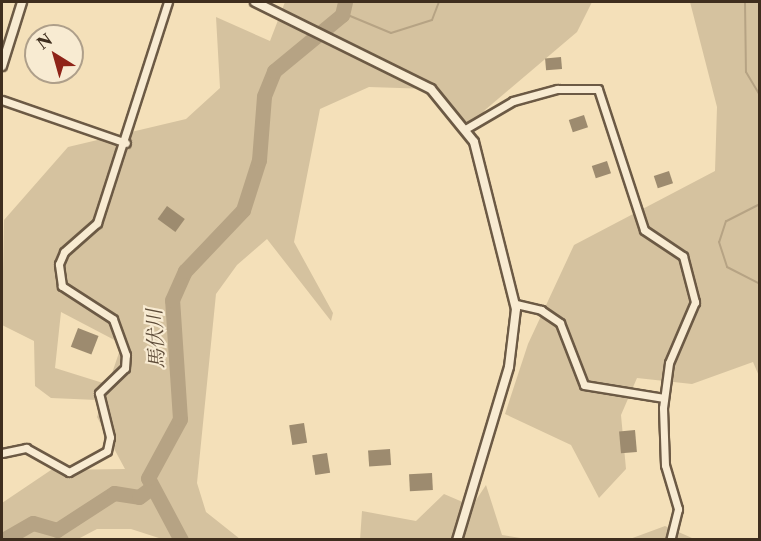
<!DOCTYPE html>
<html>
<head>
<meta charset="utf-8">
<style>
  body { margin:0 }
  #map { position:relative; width:761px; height:541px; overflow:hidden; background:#f4e0b9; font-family:"Libre Caslon Text","Noto Serif JP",serif }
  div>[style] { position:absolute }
  .green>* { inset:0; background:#d5c29f }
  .stream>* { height:2px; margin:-1px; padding:0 1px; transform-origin:1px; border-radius:1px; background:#b6a384 }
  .river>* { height:15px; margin:-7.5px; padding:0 7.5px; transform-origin:7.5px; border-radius:7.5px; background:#b6a384 }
  .building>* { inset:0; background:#9d8b6f; transform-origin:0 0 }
  .roads { filter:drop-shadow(2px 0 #6c5a45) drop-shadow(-2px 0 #6c5a45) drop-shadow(0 2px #6c5a45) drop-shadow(0 -2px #6c5a45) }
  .minor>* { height:7px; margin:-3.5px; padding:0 3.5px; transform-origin:3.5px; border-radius:3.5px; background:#f8ebd2 }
  .tertiary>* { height:8px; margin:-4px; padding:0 4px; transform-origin:4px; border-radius:4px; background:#f8ebd2 }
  span { translate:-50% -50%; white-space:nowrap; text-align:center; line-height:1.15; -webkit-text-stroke:4.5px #f8ebd2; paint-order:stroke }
  .water-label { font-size:20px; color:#5d4b38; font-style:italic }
  .frame { position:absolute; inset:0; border:3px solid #3f2e1e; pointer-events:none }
  .north { position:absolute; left:24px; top:24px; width:60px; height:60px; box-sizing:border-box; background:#f8ebd2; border:2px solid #ae9f8a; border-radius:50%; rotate:323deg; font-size:16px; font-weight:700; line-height:24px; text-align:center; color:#3f2e1e }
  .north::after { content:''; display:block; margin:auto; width:21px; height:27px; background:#8f2418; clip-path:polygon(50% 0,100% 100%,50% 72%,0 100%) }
</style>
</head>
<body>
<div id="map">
  <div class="green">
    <i style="clip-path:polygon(285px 2px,592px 2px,577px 32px,485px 110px,473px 129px,431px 89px,369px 87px,320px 109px,294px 242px,333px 313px,331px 321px,267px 239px,237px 265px,216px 294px,197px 483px,206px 512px,240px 539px,162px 539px,131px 529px,97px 529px,78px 539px,2px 539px,2px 503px,51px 470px,125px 469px,97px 417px,122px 344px,61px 312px,55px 368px,103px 383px,97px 400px,51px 398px,35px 386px,34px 341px,2px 325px,4px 220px,68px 147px,186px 119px,220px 88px,216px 17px,270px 41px)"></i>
    <i style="clip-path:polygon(690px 2px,759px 2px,759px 376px,753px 362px,692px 384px,637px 378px,621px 415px,626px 469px,599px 498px,571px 445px,505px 414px,528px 344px,574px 245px,715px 171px,717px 107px)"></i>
    <i style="clip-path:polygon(486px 485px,502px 535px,527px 539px,360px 540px,362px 511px,416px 521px,444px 494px,472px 506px)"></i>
    <i style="clip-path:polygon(665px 526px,692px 538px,627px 540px,638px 536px)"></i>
  </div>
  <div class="stream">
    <i style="left:745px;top:2px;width:70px;rotate:89.2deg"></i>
    <i style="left:746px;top:72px;width:27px;rotate:59deg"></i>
    <i style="left:343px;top:13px;width:52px;rotate:22.6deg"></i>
    <i style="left:391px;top:33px;width:43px;rotate:-17.6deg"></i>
    <i style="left:432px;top:20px;width:19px;rotate:-69deg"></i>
    <i style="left:760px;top:204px;width:38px;rotate:153deg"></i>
    <i style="left:726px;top:221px;width:22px;rotate:108deg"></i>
    <i style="left:719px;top:242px;width:26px;rotate:72deg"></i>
    <i style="left:727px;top:267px;width:37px;rotate:27deg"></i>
  </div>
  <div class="river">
    <i style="left:3px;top:540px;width:34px;rotate:-30deg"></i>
    <i style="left:33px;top:523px;width:25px;rotate:16deg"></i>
    <i style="left:57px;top:530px;width:68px;rotate:-33deg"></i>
    <i style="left:114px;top:493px;width:25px;rotate:9deg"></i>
    <i style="left:139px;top:497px;width:15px;rotate:-37deg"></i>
    <i style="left:181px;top:540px;width:70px;rotate:-118deg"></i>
    <i style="left:148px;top:478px;width:67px;rotate:-61.5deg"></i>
    <i style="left:180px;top:419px;width:119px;rotate:-93.8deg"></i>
    <i style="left:172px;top:300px;width:32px;rotate:-66deg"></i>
    <i style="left:185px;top:271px;width:84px;rotate:-46.4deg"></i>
    <i style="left:243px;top:210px;width:52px;rotate:-72.3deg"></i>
    <i style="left:259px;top:160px;width:64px;rotate:-85.5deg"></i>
    <i style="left:264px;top:96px;width:27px;rotate:-68deg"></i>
    <i style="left:274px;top:71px;width:88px;rotate:-39.5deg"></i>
    <i style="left:342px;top:15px;width:13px;rotate:-77deg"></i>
  </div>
  <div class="building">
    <i style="left:561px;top:57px;width:12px;height:16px;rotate:85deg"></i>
    <i style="left:584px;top:115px;width:13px;height:16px;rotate:72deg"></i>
    <i style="left:607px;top:161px;width:13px;height:16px;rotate:72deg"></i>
    <i style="left:669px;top:171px;width:13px;height:16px;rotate:72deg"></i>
    <i style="left:167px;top:206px;width:22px;height:16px;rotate:36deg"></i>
    <i style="left:78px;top:328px;width:22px;height:20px;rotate:21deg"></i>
    <i style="left:304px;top:423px;width:20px;height:15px;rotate:81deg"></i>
    <i style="left:635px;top:430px;width:22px;height:16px;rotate:85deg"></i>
    <i style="left:390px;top:449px;width:16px;height:22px;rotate:86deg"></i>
    <i style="left:327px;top:453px;width:20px;height:15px;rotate:81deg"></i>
    <i style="left:432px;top:473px;width:17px;height:23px;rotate:87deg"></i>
  </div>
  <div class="roads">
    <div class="minor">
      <i style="left:2px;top:100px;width:131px;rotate:19.1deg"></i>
      <i style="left:467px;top:128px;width:53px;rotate:-30.4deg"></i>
      <i style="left:513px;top:101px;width:46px;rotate:-15.3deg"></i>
      <i style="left:557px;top:89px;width:41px"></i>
      <i style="left:598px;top:89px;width:148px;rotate:71.9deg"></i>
      <i style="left:644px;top:230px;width:47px;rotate:33.7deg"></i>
      <i style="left:683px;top:256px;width:48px;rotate:75.4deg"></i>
      <i style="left:695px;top:302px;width:66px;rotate:113.1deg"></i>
      <i style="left:669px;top:363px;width:45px;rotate:97.6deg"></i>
      <i style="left:663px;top:408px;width:57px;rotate:88deg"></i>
      <i style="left:665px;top:465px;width:46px;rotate:73.5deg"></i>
      <i style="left:678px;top:509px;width:32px;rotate:104deg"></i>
      <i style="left:516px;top:304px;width:26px;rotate:13deg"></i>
      <i style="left:541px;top:310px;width:23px;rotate:34deg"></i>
      <i style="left:560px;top:323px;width:66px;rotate:68.8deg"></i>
      <i style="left:584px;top:385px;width:81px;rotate:9.2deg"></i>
      <i style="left:2px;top:453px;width:25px;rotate:-12deg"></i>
      <i style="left:26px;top:448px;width:49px;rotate:29.2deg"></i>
      <i style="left:69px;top:472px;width:43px;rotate:-28.9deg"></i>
      <i style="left:107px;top:451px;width:14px;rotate:-78deg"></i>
      <i style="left:110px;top:437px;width:45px;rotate:-104deg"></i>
      <i style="left:99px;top:393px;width:36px;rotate:-44deg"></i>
      <i style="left:125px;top:368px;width:13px;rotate:-86deg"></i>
      <i style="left:126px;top:355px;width:38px;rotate:-110deg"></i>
      <i style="left:113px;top:319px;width:61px;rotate:-147.1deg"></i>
      <i style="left:62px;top:286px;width:22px;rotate:-98deg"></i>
      <i style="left:59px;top:264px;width:13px;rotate:-67deg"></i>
      <i style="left:64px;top:252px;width:44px;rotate:-41.3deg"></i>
      <i style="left:97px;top:223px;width:232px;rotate:-72.2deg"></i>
    </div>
    <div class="tertiary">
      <i style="left:255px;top:2px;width:196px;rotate:26.3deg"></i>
      <i style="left:431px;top:89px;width:68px;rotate:50.9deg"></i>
      <i style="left:474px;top:142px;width:172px;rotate:75.9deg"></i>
      <i style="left:516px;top:309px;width:58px;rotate:96.9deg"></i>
      <i style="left:509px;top:367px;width:181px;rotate:106.7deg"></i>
      <i style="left:2px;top:66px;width:67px;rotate:-72.6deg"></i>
    </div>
  </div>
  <div class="water-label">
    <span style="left:156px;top:339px;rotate:-93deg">馬伏川</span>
  </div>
  <div class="frame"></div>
  <div class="north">N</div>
</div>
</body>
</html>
